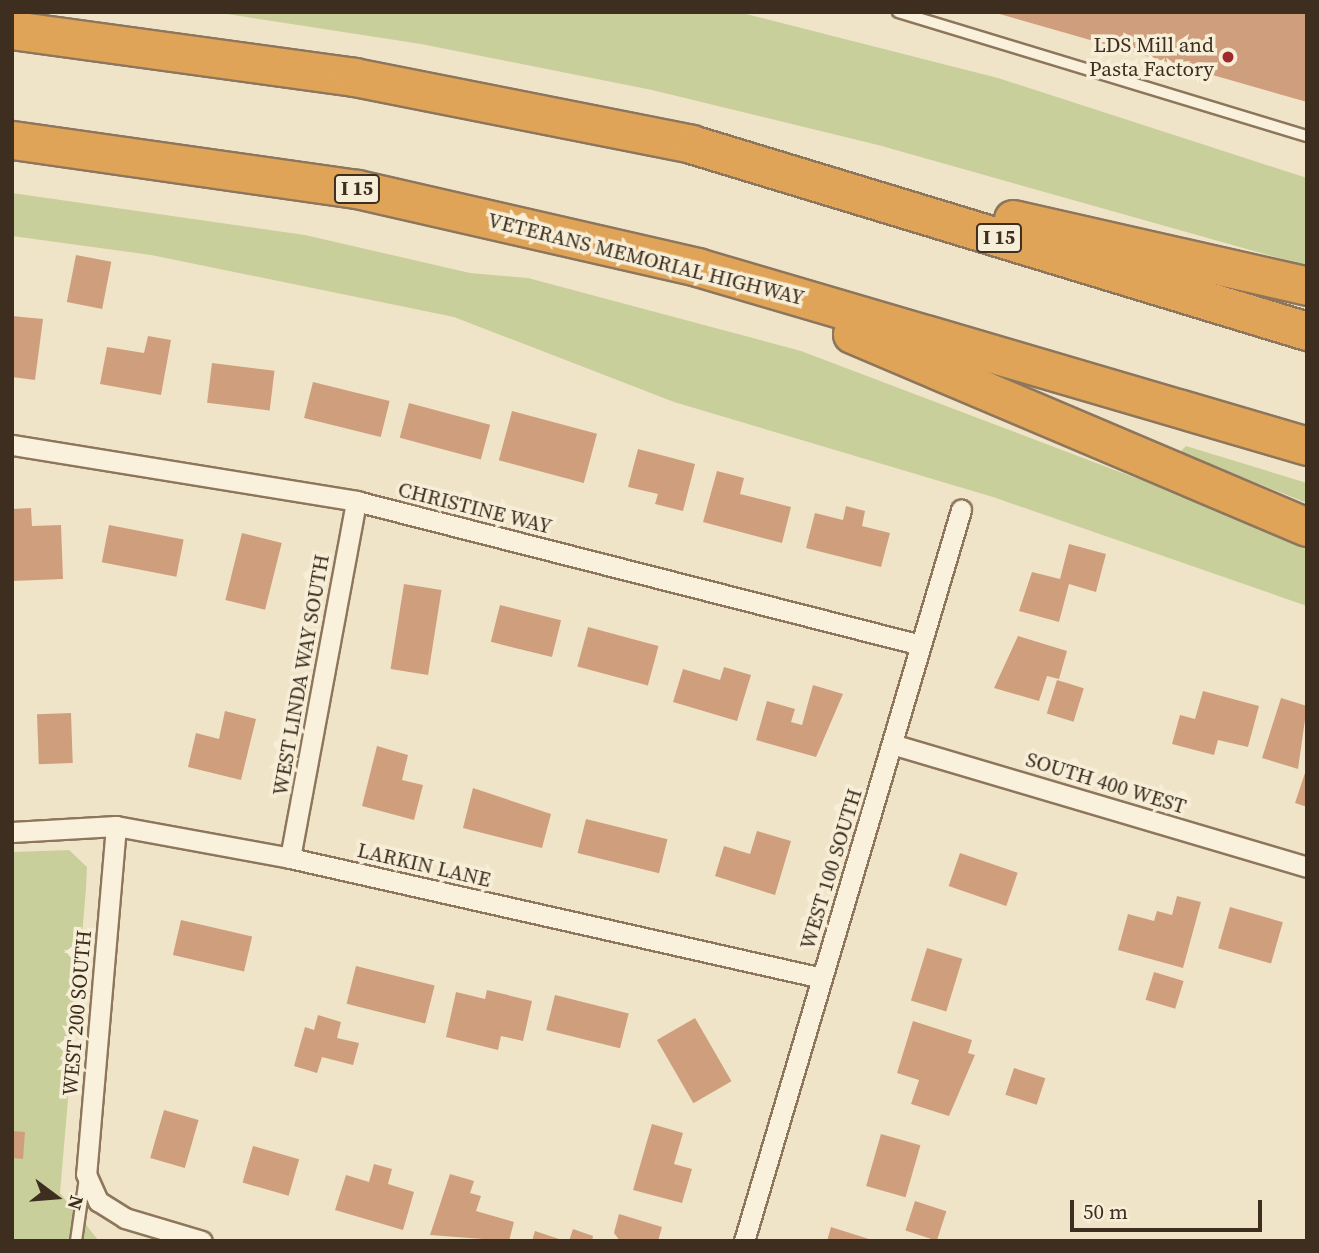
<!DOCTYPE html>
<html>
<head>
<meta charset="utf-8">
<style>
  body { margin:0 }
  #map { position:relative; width:1319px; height:1253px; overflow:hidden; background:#f0e4c8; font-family:"Source Serif 4",serif }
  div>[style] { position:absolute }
  .green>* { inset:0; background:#c9cf9b }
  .building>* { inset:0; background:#cf9f7d; transform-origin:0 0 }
  .roads { filter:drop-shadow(2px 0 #8d765c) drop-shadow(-2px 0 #8d765c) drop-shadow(0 2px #8d765c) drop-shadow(0 -2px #8d765c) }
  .lane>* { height:10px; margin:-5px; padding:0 5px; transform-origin:5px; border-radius:5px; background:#faf1dc }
  .street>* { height:19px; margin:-9.5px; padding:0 9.5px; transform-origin:9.5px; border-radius:9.5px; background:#faf1dc }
  .highway>* { height:37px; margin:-18.5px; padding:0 18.5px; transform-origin:18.5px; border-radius:18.5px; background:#e0a458 }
  .dots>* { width:19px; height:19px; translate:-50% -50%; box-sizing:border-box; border:4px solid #f7eed8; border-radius:50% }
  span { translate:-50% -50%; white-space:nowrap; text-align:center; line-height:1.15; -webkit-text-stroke:7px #f7eed8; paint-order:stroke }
  .shield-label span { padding:2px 5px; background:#f7eed8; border:2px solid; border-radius:5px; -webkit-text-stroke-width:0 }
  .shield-label { font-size:19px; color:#3d2e20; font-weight:700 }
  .poi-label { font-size:21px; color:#3d2e20 }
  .right { translate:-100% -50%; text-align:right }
  .street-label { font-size:21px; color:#3d2e20 }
  .frame { position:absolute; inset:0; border:14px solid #3d2e20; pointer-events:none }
  .north { position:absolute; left:21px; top:1162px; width:70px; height:70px; -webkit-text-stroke:5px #f7eed8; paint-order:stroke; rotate:106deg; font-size:19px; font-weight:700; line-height:28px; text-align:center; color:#3d2e20 }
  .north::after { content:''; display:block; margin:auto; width:24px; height:32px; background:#3d2e20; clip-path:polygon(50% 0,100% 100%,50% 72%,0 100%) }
  .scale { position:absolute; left:1070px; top:1200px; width:192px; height:32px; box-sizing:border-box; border:4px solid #3d2e20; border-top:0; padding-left:9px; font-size:21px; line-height:24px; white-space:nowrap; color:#3d2e20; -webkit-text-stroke:5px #f7eed8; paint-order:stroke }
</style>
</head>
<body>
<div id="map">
  <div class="green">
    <i style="clip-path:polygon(214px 12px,738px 12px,998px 78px,1307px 178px,1307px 266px,878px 145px,652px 90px,421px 44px)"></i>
    <i style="clip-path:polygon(12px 193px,305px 235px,470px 273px,528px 278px,801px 351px,1307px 543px,1307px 606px,993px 497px,674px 402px,454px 317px,151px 255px,12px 236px)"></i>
    <i style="clip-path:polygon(1186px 446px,1307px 483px,1307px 503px,1180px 452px)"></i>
    <i style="clip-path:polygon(69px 850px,87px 867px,86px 889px,60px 1193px,99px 1241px,12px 1241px,12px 852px)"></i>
  </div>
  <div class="building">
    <i style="clip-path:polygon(996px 12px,1307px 12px,1307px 102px,996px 13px)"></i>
    <i style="left:76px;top:255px;width:36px;height:48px;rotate:11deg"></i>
    <i style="clip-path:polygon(12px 316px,43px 319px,35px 380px,12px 377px)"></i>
    <i style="clip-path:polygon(148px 336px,171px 340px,161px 395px,100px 384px,107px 347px,144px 353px)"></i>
    <i style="left:212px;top:363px;width:63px;height:40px;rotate:7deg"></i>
    <i style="left:313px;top:382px;width:79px;height:37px;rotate:14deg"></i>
    <i style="left:409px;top:403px;width:84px;height:36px;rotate:15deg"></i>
    <i style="left:512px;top:411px;width:88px;height:51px;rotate:15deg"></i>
    <i style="clip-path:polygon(638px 449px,695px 464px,683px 511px,655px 504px,658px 494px,628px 487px)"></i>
    <i style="clip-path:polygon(717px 471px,744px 478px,740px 494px,791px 507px,782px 543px,703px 522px)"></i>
    <i style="clip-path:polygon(846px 506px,865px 511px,862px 526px,890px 533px,881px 567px,806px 548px,815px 513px,843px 520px)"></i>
    <i style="clip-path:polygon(31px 508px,32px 526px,61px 525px,63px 579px,12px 581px,12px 509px)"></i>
    <i style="left:109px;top:525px;width:76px;height:38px;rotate:11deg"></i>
    <i style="left:242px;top:533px;width:41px;height:69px;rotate:14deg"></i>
    <i style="clip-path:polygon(1069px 544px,1106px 554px,1096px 592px,1069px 584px,1059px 622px,1019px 611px,1032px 572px,1060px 579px)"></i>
    <i style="left:404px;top:584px;width:38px;height:86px;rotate:9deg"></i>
    <i style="left:500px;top:605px;width:63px;height:38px;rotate:14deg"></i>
    <i style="left:588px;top:627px;width:73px;height:41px;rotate:15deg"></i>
    <i style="clip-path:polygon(1018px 636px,1067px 651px,1059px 679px,1047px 676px,1039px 701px,994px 688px)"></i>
    <i style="clip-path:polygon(724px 667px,751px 675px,737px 721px,673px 702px,683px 669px,720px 680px)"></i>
    <i style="left:1057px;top:680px;width:28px;height:35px;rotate:17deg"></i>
    <i style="clip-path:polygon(813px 685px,843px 694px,816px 757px,756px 740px,767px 701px,795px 709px,791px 722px,802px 725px)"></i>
    <i style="clip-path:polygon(1203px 691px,1259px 706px,1248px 747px,1218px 740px,1214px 755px,1172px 744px,1180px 715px,1195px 719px)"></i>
    <i style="clip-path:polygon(1281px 698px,1307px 706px,1298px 769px,1262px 758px)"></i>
    <i style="clip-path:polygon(225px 711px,256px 719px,241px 780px,188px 767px,196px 733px,219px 739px)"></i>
    <i style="left:71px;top:713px;width:50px;height:34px;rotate:88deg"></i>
    <i style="clip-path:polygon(377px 746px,408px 755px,402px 780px,423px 785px,414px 820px,362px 806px)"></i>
    <i style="clip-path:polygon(1306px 770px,1307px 770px,1307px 807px,1295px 803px)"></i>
    <i style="clip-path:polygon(473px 788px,551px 814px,542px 848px,463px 828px)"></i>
    <i style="left:586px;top:819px;width:84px;height:35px;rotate:14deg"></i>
    <i style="clip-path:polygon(757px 831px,791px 841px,775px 895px,715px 876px,724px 846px,750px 854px)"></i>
    <i style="left:960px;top:853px;width:61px;height:35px;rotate:19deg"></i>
    <i style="clip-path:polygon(1177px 896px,1201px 902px,1183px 968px,1118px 950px,1128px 914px,1154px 921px,1157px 911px,1172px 915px)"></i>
    <i style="left:1230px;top:907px;width:55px;height:43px;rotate:16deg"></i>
    <i style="left:181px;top:920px;width:73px;height:36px;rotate:13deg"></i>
    <i style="left:927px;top:948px;width:37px;height:55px;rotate:17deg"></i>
    <i style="left:356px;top:966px;width:81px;height:39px;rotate:14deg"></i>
    <i style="left:1154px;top:972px;width:31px;height:29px;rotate:17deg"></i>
    <i style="clip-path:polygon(487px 990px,532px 1001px,523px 1041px,501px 1036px,498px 1050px,446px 1037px,456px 992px,485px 999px)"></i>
    <i style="left:555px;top:995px;width:76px;height:36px;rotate:14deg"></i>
    <i style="clip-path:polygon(318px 1015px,341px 1022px,337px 1038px,359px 1043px,353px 1065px,322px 1057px,317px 1073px,294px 1066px,305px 1027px,314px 1030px)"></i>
    <i style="left:695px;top:1018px;width:73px;height:44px;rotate:60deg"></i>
    <i style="clip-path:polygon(913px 1021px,972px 1040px,968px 1053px,975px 1055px,949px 1116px,911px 1104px,919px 1080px,897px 1073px)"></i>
    <i style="left:1014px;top:1068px;width:33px;height:28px;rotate:18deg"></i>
    <i style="left:164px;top:1110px;width:36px;height:50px;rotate:16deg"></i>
    <i style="clip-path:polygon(652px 1124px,683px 1133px,674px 1164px,692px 1169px,682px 1203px,633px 1190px)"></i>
    <i style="clip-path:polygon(12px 1131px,25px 1132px,23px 1159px,12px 1158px)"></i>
    <i style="left:881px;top:1134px;width:41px;height:54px;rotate:16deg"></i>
    <i style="left:253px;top:1146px;width:48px;height:38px;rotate:16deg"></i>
    <i style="clip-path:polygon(374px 1164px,392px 1169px,388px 1184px,414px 1192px,403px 1230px,335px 1210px,346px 1175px,369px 1182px)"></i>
    <i style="clip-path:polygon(450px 1174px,474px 1181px,470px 1193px,481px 1196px,476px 1211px,514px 1222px,509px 1241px,430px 1235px)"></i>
    <i style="left:915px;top:1201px;width:33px;height:31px;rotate:18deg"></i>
    <i style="clip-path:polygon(619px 1214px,662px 1227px,658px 1241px,620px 1241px,614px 1233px)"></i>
    <i style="clip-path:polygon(831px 1227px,872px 1240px,872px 1241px,827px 1241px)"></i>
    <i style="clip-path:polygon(573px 1229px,593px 1236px,592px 1241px,569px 1241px)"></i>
    <i style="clip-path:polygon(535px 1231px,562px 1240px,562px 1241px,532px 1241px)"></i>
  </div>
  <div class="roads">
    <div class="lane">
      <i style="left:898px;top:12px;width:427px;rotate:16.9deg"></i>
      <i style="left:76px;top:1241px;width:64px;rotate:-81.9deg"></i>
    </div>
    <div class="street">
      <i style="left:12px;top:445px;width:349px;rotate:9.2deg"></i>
      <i style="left:356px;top:501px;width:583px;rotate:14.3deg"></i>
      <i style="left:892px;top:744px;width:433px;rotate:16.5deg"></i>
      <i style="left:116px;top:826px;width:349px;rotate:94.9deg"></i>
      <i style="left:86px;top:1174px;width:30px;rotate:66deg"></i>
      <i style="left:98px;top:1201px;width:32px;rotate:32deg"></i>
      <i style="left:125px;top:1218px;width:80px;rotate:16.6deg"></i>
      <i style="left:12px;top:832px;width:104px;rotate:-3.3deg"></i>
      <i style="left:116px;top:826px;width:177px;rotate:10.4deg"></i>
      <i style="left:290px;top:858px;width:545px;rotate:12.71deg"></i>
      <i style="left:290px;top:858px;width:363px;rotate:-79.5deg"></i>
      <i style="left:744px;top:1241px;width:763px;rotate:-73.47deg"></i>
    </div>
    <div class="highway">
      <i style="left:12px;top:30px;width:345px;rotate:7.8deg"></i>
      <i style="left:354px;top:77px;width:344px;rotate:11.2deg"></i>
      <i style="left:691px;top:144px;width:644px;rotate:16.89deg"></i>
      <i style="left:12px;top:140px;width:348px;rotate:8.1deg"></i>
      <i style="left:357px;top:189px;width:349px;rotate:12.9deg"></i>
      <i style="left:697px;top:267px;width:636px;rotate:16.35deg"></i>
      <i style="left:1013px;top:219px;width:302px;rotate:12.8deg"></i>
      <i style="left:852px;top:334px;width:494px;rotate:23deg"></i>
    </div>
  </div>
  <div class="dots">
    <i style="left:1228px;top:57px;background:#9e2a2b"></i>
  </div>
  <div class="shield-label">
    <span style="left:357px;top:189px">I 15</span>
    <span style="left:999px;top:238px">I 15</span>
  </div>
  <div class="poi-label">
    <span class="right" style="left:1214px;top:57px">LDS Mill and<br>Pasta Factory</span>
  </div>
  <div class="street-label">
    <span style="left:646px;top:259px;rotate:14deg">VETERANS MEMORIAL HIGHWAY</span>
    <span style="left:475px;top:508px;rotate:14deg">CHRISTINE WAY</span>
    <span style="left:301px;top:675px;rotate:-80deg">WEST LINDA WAY SOUTH</span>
    <span style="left:1106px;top:783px;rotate:17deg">SOUTH 400 WEST</span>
    <span style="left:424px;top:865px;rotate:13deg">LARKIN LANE</span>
    <span style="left:831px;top:869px;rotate:-73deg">WEST 100 SOUTH</span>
    <span style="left:77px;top:1013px;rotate:-85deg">WEST 200 SOUTH</span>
  </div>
  <div class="frame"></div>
  <div class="north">N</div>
  <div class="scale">50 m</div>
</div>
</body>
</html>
